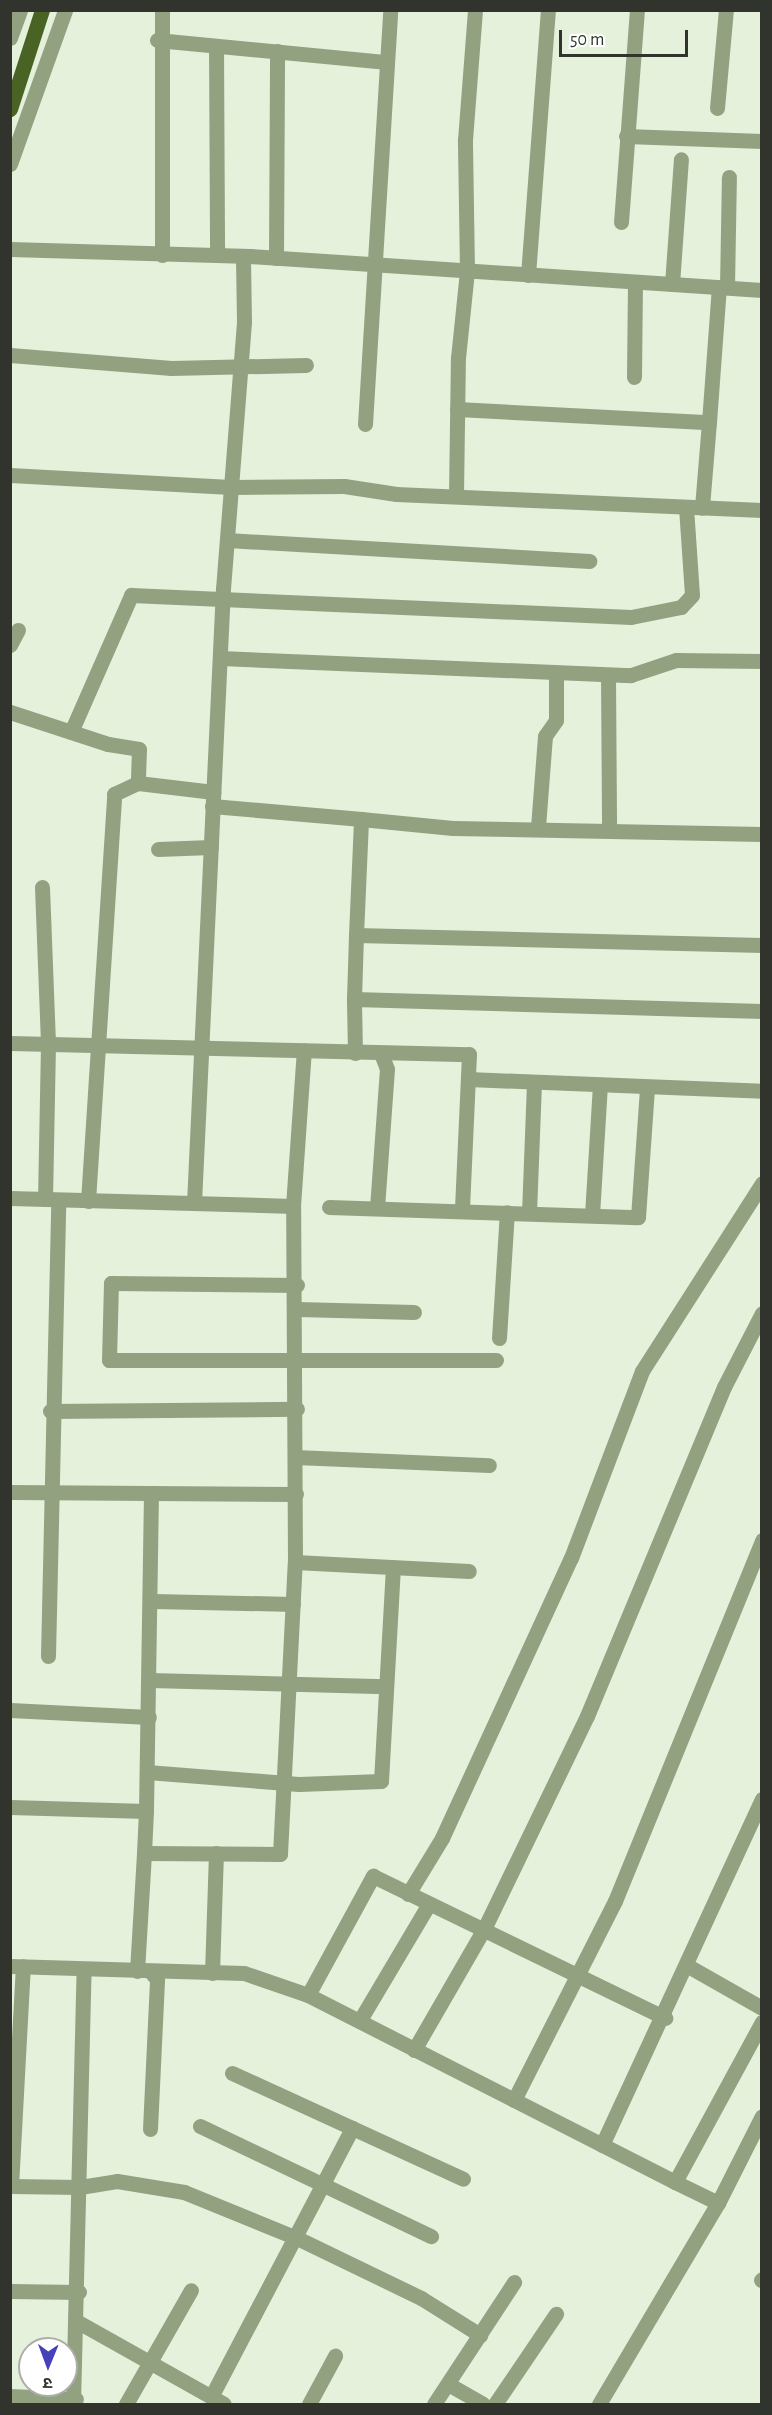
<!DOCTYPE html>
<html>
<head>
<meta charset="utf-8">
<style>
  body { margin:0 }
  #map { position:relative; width:772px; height:2415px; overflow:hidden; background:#e6f1dc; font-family:"Alegreya Sans","Noto Sans Devanagari",sans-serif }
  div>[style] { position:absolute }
  .minor>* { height:15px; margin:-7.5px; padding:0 7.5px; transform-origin:7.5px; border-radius:7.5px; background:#92a281 }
  .major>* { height:15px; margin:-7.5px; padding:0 7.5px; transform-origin:7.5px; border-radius:7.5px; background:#486324 }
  span { translate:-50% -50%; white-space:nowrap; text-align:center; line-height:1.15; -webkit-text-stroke:6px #fff; paint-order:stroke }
  .frame { position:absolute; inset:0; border:12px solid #30342c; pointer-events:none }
  .north { position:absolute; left:18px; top:2337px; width:60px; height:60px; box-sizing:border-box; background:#fff; border:2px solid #acaeab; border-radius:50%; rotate:181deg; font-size:16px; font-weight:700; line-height:24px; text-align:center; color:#30342c }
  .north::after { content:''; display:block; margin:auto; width:21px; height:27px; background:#4842b9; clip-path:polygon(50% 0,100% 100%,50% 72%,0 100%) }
  .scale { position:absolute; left:559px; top:30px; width:129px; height:27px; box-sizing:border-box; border:3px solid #30342c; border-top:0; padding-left:8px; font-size:18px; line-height:21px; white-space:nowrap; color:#30342c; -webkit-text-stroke:4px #fff; paint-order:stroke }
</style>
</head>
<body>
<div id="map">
  <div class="minor">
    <i style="left:10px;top:38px;width:30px;rotate:-70deg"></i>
    <i style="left:157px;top:40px;width:231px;rotate:5.5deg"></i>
    <i style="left:216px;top:46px;width:209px;rotate:89.7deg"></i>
    <i style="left:717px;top:108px;width:98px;rotate:-84.8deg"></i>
    <i style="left:626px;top:136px;width:136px;rotate:2.1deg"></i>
    <i style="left:10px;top:164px;width:164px;rotate:-70.3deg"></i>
    <i style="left:621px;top:222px;width:213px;rotate:-85.7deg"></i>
    <i style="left:10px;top:249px;width:240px;rotate:1.7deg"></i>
    <i style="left:250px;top:256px;width:513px;rotate:3.8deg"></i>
    <i style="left:162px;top:255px;width:245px;rotate:-90deg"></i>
    <i style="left:276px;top:258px;width:207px;rotate:-89.7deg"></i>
    <i style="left:528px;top:275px;width:266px;rotate:-85.7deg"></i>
    <i style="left:672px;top:284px;width:125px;rotate:-85.9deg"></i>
    <i style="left:727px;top:287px;width:110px;rotate:-89deg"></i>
    <i style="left:10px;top:355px;width:162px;rotate:4.6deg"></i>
    <i style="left:171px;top:368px;width:135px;rotate:-1.3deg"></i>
    <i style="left:634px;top:377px;width:95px;rotate:-89.4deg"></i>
    <i style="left:457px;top:409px;width:252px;rotate:3deg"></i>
    <i style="left:709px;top:422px;width:86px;rotate:94.7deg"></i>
    <i style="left:709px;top:422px;width:135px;rotate:-85.8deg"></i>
    <i style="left:365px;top:424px;width:415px;rotate:-86.5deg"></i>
    <i style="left:10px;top:475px;width:221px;rotate:3.1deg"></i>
    <i style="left:231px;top:487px;width:113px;rotate:-0.5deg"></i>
    <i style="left:344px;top:486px;width:53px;rotate:8.7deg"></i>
    <i style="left:396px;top:494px;width:366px;rotate:2.5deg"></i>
    <i style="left:456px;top:496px;width:138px;rotate:-89.2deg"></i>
    <i style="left:458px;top:358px;width:87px;rotate:-84.1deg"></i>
    <i style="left:467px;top:271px;width:131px;rotate:-90.9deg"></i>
    <i style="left:465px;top:140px;width:130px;rotate:-85.6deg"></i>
    <i style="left:227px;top:540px;width:363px;rotate:3.3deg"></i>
    <i style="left:10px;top:645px;width:17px;rotate:-62deg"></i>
    <i style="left:220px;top:658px;width:411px;rotate:2.4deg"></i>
    <i style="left:631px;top:675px;width:47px;rotate:-18.4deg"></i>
    <i style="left:676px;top:660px;width:86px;rotate:0.7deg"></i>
    <i style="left:608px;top:675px;width:156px;rotate:89.6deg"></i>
    <i style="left:10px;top:712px;width:103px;rotate:18.1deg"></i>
    <i style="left:108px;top:744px;width:31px;rotate:9deg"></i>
    <i style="left:139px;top:749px;width:34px;rotate:92deg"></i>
    <i style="left:71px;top:732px;width:150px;rotate:-66.3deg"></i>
    <i style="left:131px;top:595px;width:500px;rotate:2.52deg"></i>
    <i style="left:631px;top:617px;width:51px;rotate:-11.3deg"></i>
    <i style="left:681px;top:607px;width:16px;rotate:-47deg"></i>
    <i style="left:692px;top:595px;width:88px;rotate:-93.9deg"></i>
    <i style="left:212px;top:806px;width:150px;rotate:5deg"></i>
    <i style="left:538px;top:827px;width:91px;rotate:-85.6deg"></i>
    <i style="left:545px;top:736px;width:19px;rotate:-55deg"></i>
    <i style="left:556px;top:720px;width:47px;rotate:-90deg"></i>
    <i style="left:158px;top:849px;width:53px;rotate:-2.2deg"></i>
    <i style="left:42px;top:887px;width:157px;rotate:87.8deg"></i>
    <i style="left:48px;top:1044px;width:155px;rotate:91.1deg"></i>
    <i style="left:356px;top:935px;width:116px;rotate:-87.5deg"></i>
    <i style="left:361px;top:819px;width:92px;rotate:5.6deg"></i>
    <i style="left:453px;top:828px;width:309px;rotate:1.1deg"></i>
    <i style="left:354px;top:999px;width:64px;rotate:-88.2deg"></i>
    <i style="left:356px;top:935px;width:406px;rotate:1.4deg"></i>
    <i style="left:10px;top:1043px;width:459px;rotate:1.4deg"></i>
    <i style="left:469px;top:1054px;width:156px;rotate:92.6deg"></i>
    <i style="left:355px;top:1053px;width:54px;rotate:-91.1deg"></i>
    <i style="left:354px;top:999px;width:408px;rotate:1.7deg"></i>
    <i style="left:468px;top:1079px;width:294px;rotate:2.3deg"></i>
    <i style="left:10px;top:1198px;width:283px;rotate:1.6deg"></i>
    <i style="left:88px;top:1201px;width:408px;rotate:-86.3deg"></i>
    <i style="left:114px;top:794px;width:26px;rotate:-25deg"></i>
    <i style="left:138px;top:783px;width:76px;rotate:6.8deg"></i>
    <i style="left:194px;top:1203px;width:615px;rotate:-87.3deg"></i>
    <i style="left:223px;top:589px;width:268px;rotate:-85.5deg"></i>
    <i style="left:244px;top:322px;width:66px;rotate:-90.9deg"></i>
    <i style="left:329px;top:1207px;width:309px;rotate:1.9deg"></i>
    <i style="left:638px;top:1217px;width:129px;rotate:-86deg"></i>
    <i style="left:377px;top:1208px;width:139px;rotate:-85.9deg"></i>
    <i style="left:387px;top:1069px;width:17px;rotate:-111deg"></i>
    <i style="left:529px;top:1213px;width:130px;rotate:-87.8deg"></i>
    <i style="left:592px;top:1215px;width:129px;rotate:-86.5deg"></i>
    <i style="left:297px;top:1285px;width:186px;rotate:-179.4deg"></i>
    <i style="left:111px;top:1283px;width:77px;rotate:91.5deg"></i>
    <i style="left:109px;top:1360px;width:387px"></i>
    <i style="left:297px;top:1309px;width:117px;rotate:1.5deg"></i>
    <i style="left:499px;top:1338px;width:126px;rotate:-86.4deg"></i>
    <i style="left:50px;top:1411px;width:247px;rotate:-0.5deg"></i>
    <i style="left:295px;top:1457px;width:194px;rotate:2.4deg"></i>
    <i style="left:10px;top:1492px;width:286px;rotate:0.4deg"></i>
    <i style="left:295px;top:1562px;width:174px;rotate:3deg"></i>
    <i style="left:153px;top:1601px;width:140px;rotate:1.2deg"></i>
    <i style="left:48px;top:1656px;width:456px;rotate:-88.7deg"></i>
    <i style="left:150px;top:1680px;width:235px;rotate:1.5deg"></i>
    <i style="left:10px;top:1710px;width:139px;rotate:2.9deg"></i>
    <i style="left:147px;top:1772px;width:152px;rotate:4.5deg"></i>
    <i style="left:299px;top:1784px;width:82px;rotate:-2.1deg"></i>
    <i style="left:381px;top:1781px;width:214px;rotate:-86.8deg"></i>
    <i style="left:10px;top:1807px;width:136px;rotate:1.7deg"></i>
    <i style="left:146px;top:1811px;width:318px;rotate:-89.1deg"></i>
    <i style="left:144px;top:1853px;width:42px;rotate:-87.3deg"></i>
    <i style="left:408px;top:1894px;width:66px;rotate:-58.7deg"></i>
    <i style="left:442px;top:1838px;width:308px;rotate:-65.3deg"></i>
    <i style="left:571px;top:1558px;width:200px;rotate:-69.2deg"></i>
    <i style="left:642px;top:1371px;width:223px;rotate:-57.4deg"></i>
    <i style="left:10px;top:1966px;width:234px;rotate:1.7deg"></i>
    <i style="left:244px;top:1973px;width:68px;rotate:19deg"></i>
    <i style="left:308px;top:1995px;width:412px;rotate:27deg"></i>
    <i style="left:675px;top:2182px;width:182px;rotate:-61.5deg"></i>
    <i style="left:688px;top:1966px;width:85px;rotate:29.6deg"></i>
    <i style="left:137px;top:1971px;width:118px;rotate:-86.6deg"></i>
    <i style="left:144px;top:1853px;width:136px;rotate:0.4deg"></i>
    <i style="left:280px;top:1854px;width:292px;rotate:-87.1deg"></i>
    <i style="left:295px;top:1562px;width:356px;rotate:-90.3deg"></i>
    <i style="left:293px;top:1206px;width:156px;rotate:-86deg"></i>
    <i style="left:212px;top:1973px;width:120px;rotate:-88.1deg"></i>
    <i style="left:308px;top:1995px;width:136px;rotate:-61.4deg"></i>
    <i style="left:373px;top:1876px;width:325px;rotate:25.9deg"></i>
    <i style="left:360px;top:2020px;width:135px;rotate:-59.3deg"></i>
    <i style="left:414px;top:2050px;width:142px;rotate:-60deg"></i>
    <i style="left:485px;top:1927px;width:234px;rotate:-64.2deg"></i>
    <i style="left:587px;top:1716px;width:356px;rotate:-67.4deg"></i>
    <i style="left:724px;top:1387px;width:83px;rotate:-62.8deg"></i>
    <i style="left:232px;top:2073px;width:254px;rotate:24.6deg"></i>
    <i style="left:514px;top:2100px;width:223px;rotate:-63.1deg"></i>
    <i style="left:615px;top:1901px;width:390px;rotate:-67.8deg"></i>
    <i style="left:200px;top:2126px;width:256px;rotate:25.5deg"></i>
    <i style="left:150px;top:2129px;width:150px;rotate:-87.3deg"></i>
    <i style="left:157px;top:1979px;width:9px;rotate:-131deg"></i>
    <i style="left:602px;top:2145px;width:381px;rotate:-65.2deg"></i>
    <i style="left:675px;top:2182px;width:48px;rotate:26deg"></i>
    <i style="left:10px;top:2186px;width:70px;rotate:0.8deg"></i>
    <i style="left:80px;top:2187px;width:37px;rotate:-9deg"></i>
    <i style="left:117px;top:2181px;width:68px;rotate:9.3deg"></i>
    <i style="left:184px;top:2192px;width:124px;rotate:22.2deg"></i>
    <i style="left:299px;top:2239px;width:136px;rotate:25.8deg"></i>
    <i style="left:421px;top:2298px;width:70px;rotate:32.1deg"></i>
    <i style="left:11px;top:2186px;width:220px;rotate:-86.9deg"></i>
    <i style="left:761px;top:2280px;width:1px;rotate:-45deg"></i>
    <i style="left:10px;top:2291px;width:69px;rotate:0.8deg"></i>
    <i style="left:78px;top:2322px;width:167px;rotate:29.3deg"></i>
    <i style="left:448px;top:2384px;width:40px;rotate:29.7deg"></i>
    <i style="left:10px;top:2396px;width:66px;rotate:2.6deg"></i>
    <i style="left:211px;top:2397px;width:304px;rotate:-62.3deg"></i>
    <i style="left:73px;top:2404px;width:435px;rotate:-88.6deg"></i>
    <i style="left:126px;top:2404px;width:131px;rotate:-60.3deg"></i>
    <i style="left:309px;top:2404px;width:55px;rotate:-61.6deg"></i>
    <i style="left:434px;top:2404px;width:146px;rotate:-56.7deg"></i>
    <i style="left:495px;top:2404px;width:109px;rotate:-55.9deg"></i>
    <i style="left:599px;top:2404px;width:234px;rotate:-59.4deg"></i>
    <i style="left:718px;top:2203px;width:97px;rotate:-63.2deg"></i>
  </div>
  <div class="major">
    <i style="left:10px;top:109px;width:104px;rotate:-72.1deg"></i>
  </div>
  <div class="frame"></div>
  <div class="north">उ</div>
  <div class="scale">50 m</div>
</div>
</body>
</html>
